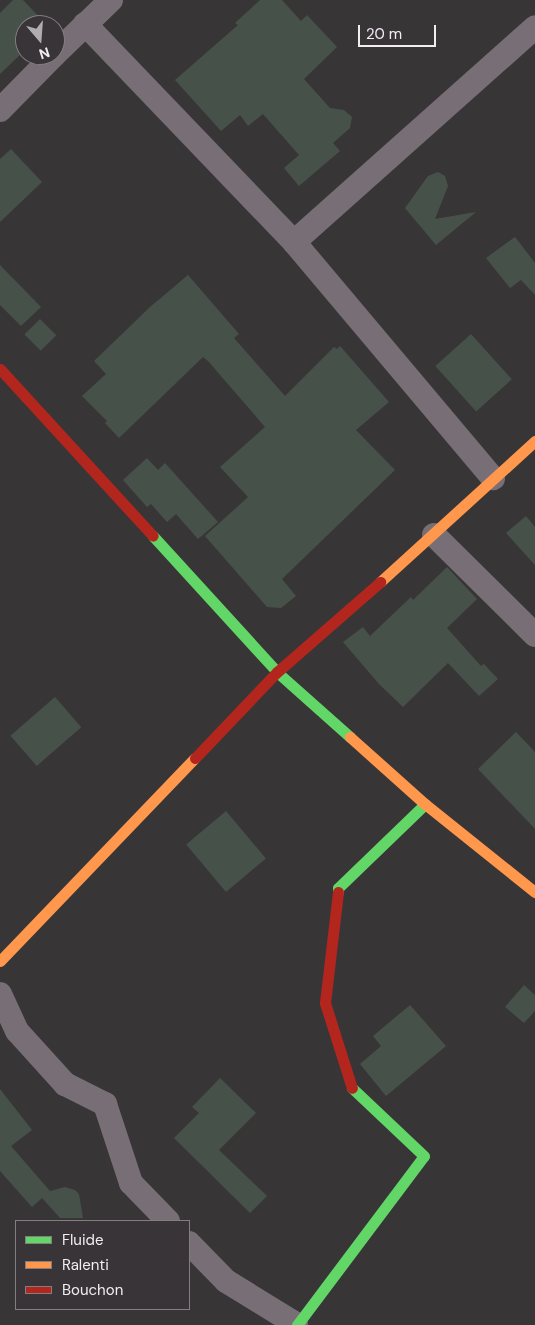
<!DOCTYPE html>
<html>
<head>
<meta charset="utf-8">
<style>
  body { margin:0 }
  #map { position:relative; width:535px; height:1325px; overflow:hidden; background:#383537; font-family:"DM Sans",sans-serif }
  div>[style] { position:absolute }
  .building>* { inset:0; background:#465249; transform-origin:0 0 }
  .street>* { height:24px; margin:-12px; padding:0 12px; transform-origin:12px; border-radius:12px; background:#786e75 }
  .fast>* { height:11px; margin:-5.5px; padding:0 5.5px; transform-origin:5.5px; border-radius:5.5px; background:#63d668 }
  .slow>* { height:11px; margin:-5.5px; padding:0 5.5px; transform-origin:5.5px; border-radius:5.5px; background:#ff974d }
  .jam>* { height:11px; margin:-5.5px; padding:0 5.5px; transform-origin:5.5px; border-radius:5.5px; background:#b3261e }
  span { translate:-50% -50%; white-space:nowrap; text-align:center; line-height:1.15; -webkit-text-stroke:4.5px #393438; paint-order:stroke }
  .legend { position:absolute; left:15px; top:1220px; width:175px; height:90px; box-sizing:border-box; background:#393438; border:1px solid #837e82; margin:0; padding:6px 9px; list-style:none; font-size:15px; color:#f1edf0 }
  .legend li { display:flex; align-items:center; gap:10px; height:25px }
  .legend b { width:25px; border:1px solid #837e82 }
  .north { position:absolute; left:15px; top:15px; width:50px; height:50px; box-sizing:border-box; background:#393438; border:1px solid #837e82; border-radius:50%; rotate:162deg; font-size:14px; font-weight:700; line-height:20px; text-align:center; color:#f1edf0 }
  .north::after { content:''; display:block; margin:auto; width:18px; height:22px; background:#b0adaf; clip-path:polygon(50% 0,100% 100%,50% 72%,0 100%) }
  .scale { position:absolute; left:358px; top:25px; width:78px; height:22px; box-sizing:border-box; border:2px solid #f1edf0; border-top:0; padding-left:6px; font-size:15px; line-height:18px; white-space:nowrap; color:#f1edf0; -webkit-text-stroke:4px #393438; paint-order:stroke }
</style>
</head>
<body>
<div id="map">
  <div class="building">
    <i style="clip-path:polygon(13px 0,23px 0,47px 25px,25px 25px,25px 50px,0 74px,0 13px)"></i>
    <i style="clip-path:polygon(260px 0,282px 0,301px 21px,307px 15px,337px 47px,304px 79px,330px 108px,344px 110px,352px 117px,350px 128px,333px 143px,340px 151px,299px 186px,284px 168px,299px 155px,263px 114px,248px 126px,240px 115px,221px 131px,175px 80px,238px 25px,235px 23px)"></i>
    <i style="clip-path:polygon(11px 149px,42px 182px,0 222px,0 159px)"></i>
    <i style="clip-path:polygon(438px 172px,445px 176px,448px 186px,435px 219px,476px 212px,436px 245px,405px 208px,428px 176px)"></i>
    <i style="clip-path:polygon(515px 237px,535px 263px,535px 295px,521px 280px,510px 288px,486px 258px)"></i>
    <i style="clip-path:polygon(0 265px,41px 307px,21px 326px,0 305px)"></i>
    <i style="clip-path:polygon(188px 275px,239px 334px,234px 338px,285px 396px,334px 347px,337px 349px,340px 346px,389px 402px,356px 430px,395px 470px,282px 579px,296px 596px,281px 608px,267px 607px,205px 536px,248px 497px,220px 467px,265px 427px,208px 361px,203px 357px,119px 438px,105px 423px,107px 421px,82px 396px,106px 374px,94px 361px,150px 307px)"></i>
    <i style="left:40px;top:319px;width:23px;height:22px;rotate:45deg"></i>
    <i style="left:471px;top:334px;width:61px;height:48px;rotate:48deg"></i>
    <i style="clip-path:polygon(147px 458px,158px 470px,165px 463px,218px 522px,198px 539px,176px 514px,167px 522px,151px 504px,147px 507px,123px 480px)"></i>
    <i style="clip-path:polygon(526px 516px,535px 527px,535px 565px,506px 533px)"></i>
    <i style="clip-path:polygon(447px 567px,477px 599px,447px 628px,481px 666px,484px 664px,498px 679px,479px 696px,448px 663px,403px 707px,379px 684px,343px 642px,363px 627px,370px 636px,411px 597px,413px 600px)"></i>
    <i style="left:55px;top:697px;width:40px;height:59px;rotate:49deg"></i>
    <i style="clip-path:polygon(516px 732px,535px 752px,535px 829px,478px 769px)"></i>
    <i style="left:226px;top:811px;width:62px;height:52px;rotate:50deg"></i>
    <i style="clip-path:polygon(524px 985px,535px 995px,535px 1011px,524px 1023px,505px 1007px)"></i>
    <i style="clip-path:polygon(410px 1005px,446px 1046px,386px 1096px,360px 1064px,381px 1046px,373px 1036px)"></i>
    <i style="clip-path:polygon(220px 1078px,256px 1113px,219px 1150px,267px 1196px,250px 1213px,174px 1138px,199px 1113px,192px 1107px)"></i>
    <i style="clip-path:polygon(0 1089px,32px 1130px,11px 1146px,50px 1191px,65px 1187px,75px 1190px,79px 1194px,83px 1218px,60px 1218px,42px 1198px,32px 1207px,0 1171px)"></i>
  </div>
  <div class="street">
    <i style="left:85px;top:24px;width:302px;rotate:46.2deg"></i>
    <i style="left:294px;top:242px;width:309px;rotate:49.9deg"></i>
    <i style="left:55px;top:54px;width:78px;rotate:-44deg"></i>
    <i style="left:0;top:110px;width:77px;rotate:-45.5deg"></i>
    <i style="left:294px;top:242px;width:323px;rotate:-41.7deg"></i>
    <i style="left:434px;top:535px;width:142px;rotate:44.7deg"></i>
    <i style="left:0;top:994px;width:41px;rotate:65.3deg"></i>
    <i style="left:17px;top:1031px;width:72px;rotate:47.8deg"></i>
    <i style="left:65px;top:1084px;width:45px;rotate:26.6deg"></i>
    <i style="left:105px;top:1104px;width:83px;rotate:71.8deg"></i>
    <i style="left:131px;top:1183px;width:53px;rotate:45.8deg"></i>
    <i style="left:189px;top:1243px;width:53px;rotate:45.8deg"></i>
    <i style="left:226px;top:1281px;width:82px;rotate:31.6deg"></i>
  </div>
  <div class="fast">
    <i style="left:153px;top:536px;width:184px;rotate:47.6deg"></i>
    <i style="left:277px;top:672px;width:98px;rotate:41.7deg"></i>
    <i style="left:338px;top:892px;width:4px;rotate:-90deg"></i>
    <i style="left:338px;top:888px;width:121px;rotate:-44deg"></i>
    <i style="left:297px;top:1325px;width:211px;rotate:-53.1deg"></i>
    <i style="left:424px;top:1156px;width:99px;rotate:-136.6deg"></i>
  </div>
  <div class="slow">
    <i style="left:380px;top:582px;width:210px;rotate:-42.3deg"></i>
    <i style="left:350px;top:737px;width:101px;rotate:41.8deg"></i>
    <i style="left:425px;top:804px;width:141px;rotate:38.7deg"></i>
    <i style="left:0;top:961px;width:281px;rotate:-46.2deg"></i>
  </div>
  <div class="jam">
    <i style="left:0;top:369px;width:226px;rotate:47.5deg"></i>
    <i style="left:195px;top:758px;width:119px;rotate:-46.4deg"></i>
    <i style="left:277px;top:672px;width:137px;rotate:-41.1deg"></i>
    <i style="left:338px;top:892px;width:112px;rotate:96.7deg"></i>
    <i style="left:325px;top:1003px;width:89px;rotate:72.4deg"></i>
  </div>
  <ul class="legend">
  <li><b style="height:6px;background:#63d668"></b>Fluide</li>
  <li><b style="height:6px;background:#ff974d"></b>Ralenti</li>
  <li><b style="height:6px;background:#b3261e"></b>Bouchon</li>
  </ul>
  <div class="north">N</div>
  <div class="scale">20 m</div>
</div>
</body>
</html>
